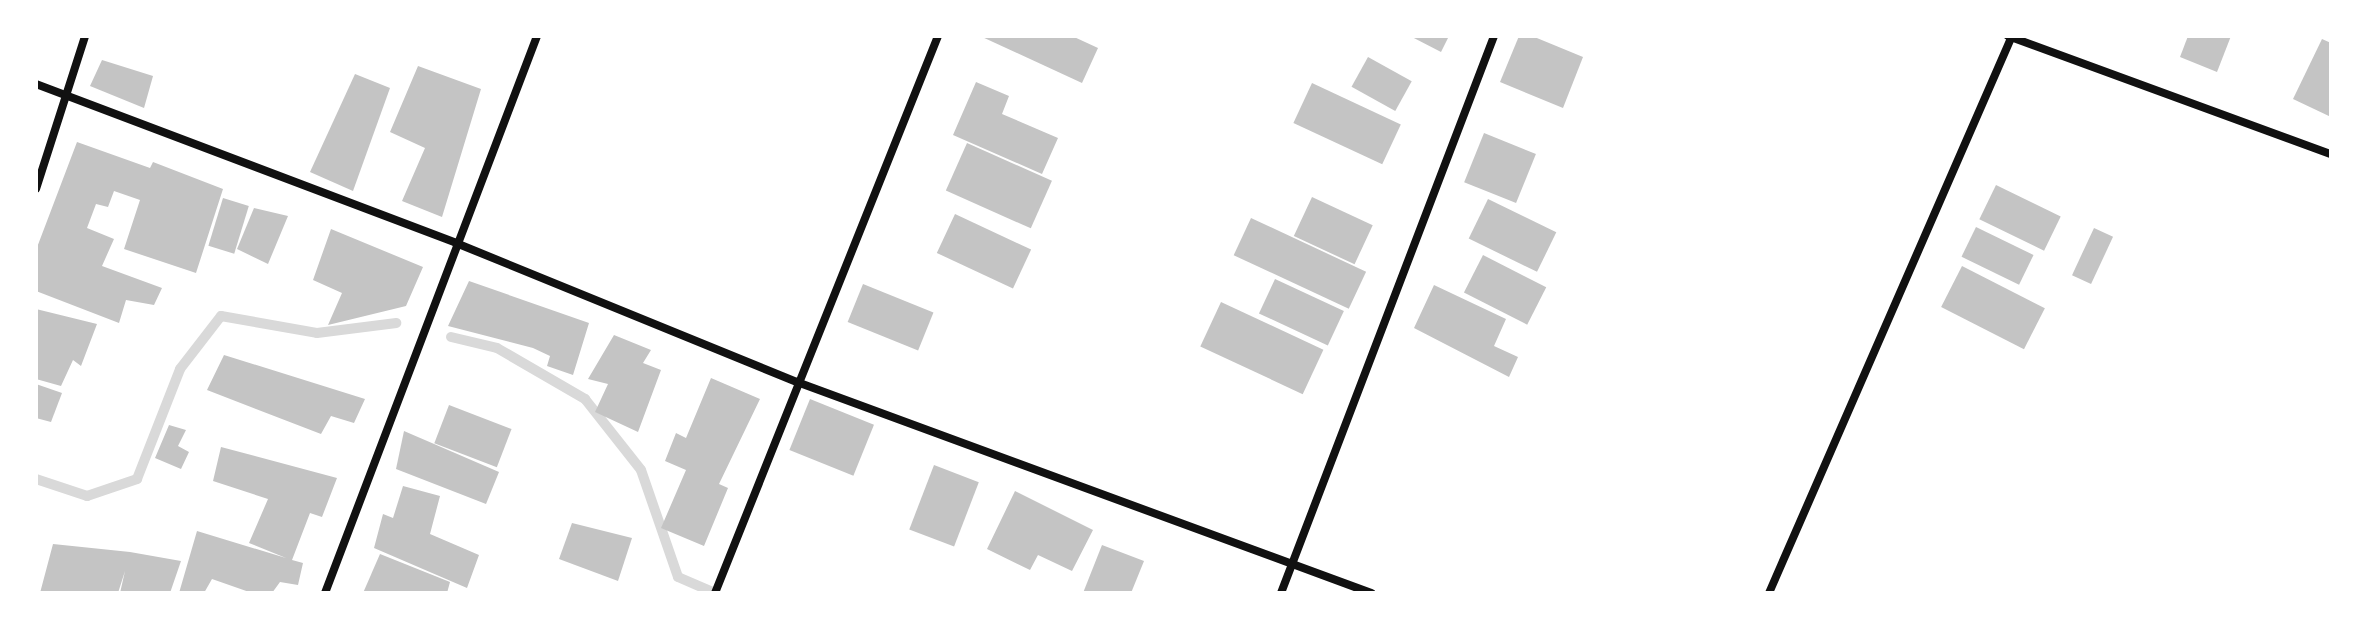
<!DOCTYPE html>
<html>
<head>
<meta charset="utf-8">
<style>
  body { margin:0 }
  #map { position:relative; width:2367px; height:629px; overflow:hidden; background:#fff; font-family:"Source Serif 4",serif }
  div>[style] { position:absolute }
  .stream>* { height:10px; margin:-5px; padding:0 5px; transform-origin:5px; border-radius:5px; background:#d9d9d9 }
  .building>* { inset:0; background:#c4c4c4; transform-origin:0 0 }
  .minor>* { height:8px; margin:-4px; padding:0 4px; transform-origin:4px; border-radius:4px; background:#111 }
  span { translate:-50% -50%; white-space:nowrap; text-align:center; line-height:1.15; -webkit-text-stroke:6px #fff; paint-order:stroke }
  .frame { position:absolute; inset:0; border:38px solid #fff; pointer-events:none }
</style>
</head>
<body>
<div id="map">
  <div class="stream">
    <i style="left:451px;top:337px;width:47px;rotate:13.4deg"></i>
    <i style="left:497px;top:348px;width:102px;rotate:30.1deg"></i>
    <i style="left:585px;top:399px;width:90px;rotate:51.7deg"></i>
    <i style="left:641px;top:470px;width:113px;rotate:70.9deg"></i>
    <i style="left:678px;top:577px;width:40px;rotate:23.4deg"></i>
    <i style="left:36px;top:479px;width:54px;rotate:18.4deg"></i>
    <i style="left:87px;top:496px;width:53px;rotate:-18.8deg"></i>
    <i style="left:137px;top:479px;width:118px;rotate:-68.6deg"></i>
    <i style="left:180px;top:369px;width:67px;rotate:-52.3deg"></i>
    <i style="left:221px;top:316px;width:97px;rotate:10deg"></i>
    <i style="left:317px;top:333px;width:80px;rotate:-7.2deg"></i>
  </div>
  <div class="building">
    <i style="clip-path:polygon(980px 36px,1072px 36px,1098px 48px,1082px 83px)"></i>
    <i style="clip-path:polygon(1410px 36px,1449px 36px,1441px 52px)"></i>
    <i style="clip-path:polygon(1519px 36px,1532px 36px,1583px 57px,1563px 108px,1500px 82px)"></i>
    <i style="clip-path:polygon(2188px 36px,2231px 36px,2217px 72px,2180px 57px)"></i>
    <i style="clip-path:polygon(2322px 39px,2331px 43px,2331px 117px,2293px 99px)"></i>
    <i style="left:1368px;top:57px;width:50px;height:34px;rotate:29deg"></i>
    <i style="clip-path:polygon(102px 60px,153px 76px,144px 108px,90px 86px)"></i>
    <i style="clip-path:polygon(418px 66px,481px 89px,442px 217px,402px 201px,425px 148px,390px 132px)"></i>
    <i style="clip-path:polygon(355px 74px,390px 88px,353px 191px,310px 172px)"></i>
    <i style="clip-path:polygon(976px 82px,1009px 96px,1002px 114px,1058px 138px,1042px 174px,953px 135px)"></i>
    <i style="left:1312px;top:83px;width:98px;height:44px;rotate:25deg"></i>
    <i style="left:1484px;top:133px;width:56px;height:53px;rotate:22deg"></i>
    <i style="clip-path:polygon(77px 142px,150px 168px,153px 162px,223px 189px,196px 273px,124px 249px,140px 200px,114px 191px,108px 207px,96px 204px,87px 228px,114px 239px,102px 266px,162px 288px,154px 305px,126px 300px,119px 323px,36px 291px,36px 250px)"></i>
    <i style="left:967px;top:143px;width:93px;height:52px;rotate:24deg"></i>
    <i style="left:1996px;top:185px;width:72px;height:38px;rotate:26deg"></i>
    <i style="left:1312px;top:197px;width:67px;height:43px;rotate:25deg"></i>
    <i style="left:223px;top:198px;width:27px;height:50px;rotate:17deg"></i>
    <i style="left:1488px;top:199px;width:76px;height:44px;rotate:26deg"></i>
    <i style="clip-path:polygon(254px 208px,288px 216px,268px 264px,237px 249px)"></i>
    <i style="left:955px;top:214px;width:84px;height:43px;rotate:25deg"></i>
    <i style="left:1251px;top:218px;width:127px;height:41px;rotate:25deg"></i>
    <i style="left:1976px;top:227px;width:64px;height:33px;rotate:26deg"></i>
    <i style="left:2094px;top:228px;width:21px;height:52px;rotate:25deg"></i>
    <i style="clip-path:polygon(331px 229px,423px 267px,406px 306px,328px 325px,342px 293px,313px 280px)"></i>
    <i style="left:1483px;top:255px;width:71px;height:42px;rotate:27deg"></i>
    <i style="left:1962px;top:266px;width:93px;height:46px;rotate:27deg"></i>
    <i style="left:1275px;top:279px;width:76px;height:38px;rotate:25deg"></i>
    <i style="clip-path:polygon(469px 281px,589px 323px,573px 375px,547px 366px,550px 356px,533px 348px,448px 326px)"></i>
    <i style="left:863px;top:284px;width:76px;height:41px;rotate:22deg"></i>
    <i style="clip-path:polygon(1434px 285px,1506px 319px,1494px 346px,1518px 357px,1509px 377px,1414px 328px)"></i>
    <i style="left:1221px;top:302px;width:113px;height:49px;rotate:25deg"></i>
    <i style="clip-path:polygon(36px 309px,97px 324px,81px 366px,73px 360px,61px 386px,36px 379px)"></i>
    <i style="clip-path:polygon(614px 335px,651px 350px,643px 363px,661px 370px,638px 432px,595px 412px,608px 384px,588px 379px)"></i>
    <i style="clip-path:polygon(224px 355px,365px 399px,354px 423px,331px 416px,321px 434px,207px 390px)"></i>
    <i style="clip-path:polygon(711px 378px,760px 399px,719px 484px,728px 488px,704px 546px,661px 528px,686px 470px,665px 461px,676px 433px,686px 438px)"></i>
    <i style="clip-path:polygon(36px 384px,62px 393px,51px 422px,36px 418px)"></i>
    <i style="left:810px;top:399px;width:69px;height:55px;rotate:22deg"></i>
    <i style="left:449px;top:405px;width:67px;height:41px;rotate:21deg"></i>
    <i style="clip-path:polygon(169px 425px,186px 430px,178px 446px,189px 452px,181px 469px,155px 458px)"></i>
    <i style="clip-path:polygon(404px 431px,499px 472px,486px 504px,396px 469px)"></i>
    <i style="clip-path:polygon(221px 447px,337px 478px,322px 517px,310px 513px,292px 560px,303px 563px,298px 585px,280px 582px,272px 593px,252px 593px,212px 579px,204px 593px,179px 593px,197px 531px,286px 558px,249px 543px,268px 499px,213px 481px)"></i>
    <i style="left:934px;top:465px;width:48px;height:69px;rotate:21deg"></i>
    <i style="clip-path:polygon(403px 486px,440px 496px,430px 534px,479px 555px,467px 588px,374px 548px,383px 514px,393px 518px)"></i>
    <i style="clip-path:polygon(1015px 491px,1093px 530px,1072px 571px,1038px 555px,1030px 570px,987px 549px)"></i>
    <i style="clip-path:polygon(572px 523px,632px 538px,618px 581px,559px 559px)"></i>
    <i style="clip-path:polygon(53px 544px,130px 552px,181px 561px,170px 593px,120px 593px,125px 571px,118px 593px,40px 593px)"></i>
    <i style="clip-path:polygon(1102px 545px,1144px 561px,1131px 593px,1083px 593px)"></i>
    <i style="clip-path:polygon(380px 554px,450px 582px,447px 593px,363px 593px)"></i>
  </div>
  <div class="minor">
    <i style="left:2008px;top:36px;width:344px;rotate:20.1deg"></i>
    <i style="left:36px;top:84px;width:449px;rotate:20.7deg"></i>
    <i style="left:456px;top:243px;width:368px;rotate:22.2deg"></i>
    <i style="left:797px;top:382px;width:612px;rotate:20.18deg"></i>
    <i style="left:36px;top:189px;width:161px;rotate:-72.2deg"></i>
    <i style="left:325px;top:593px;width:596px;rotate:-69.16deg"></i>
    <i style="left:715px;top:593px;width:600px;rotate:-68.18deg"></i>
    <i style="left:1281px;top:593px;width:596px;rotate:-69.07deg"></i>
    <i style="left:1769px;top:593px;width:608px;rotate:-66.43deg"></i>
  </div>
  <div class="frame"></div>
</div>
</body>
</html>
